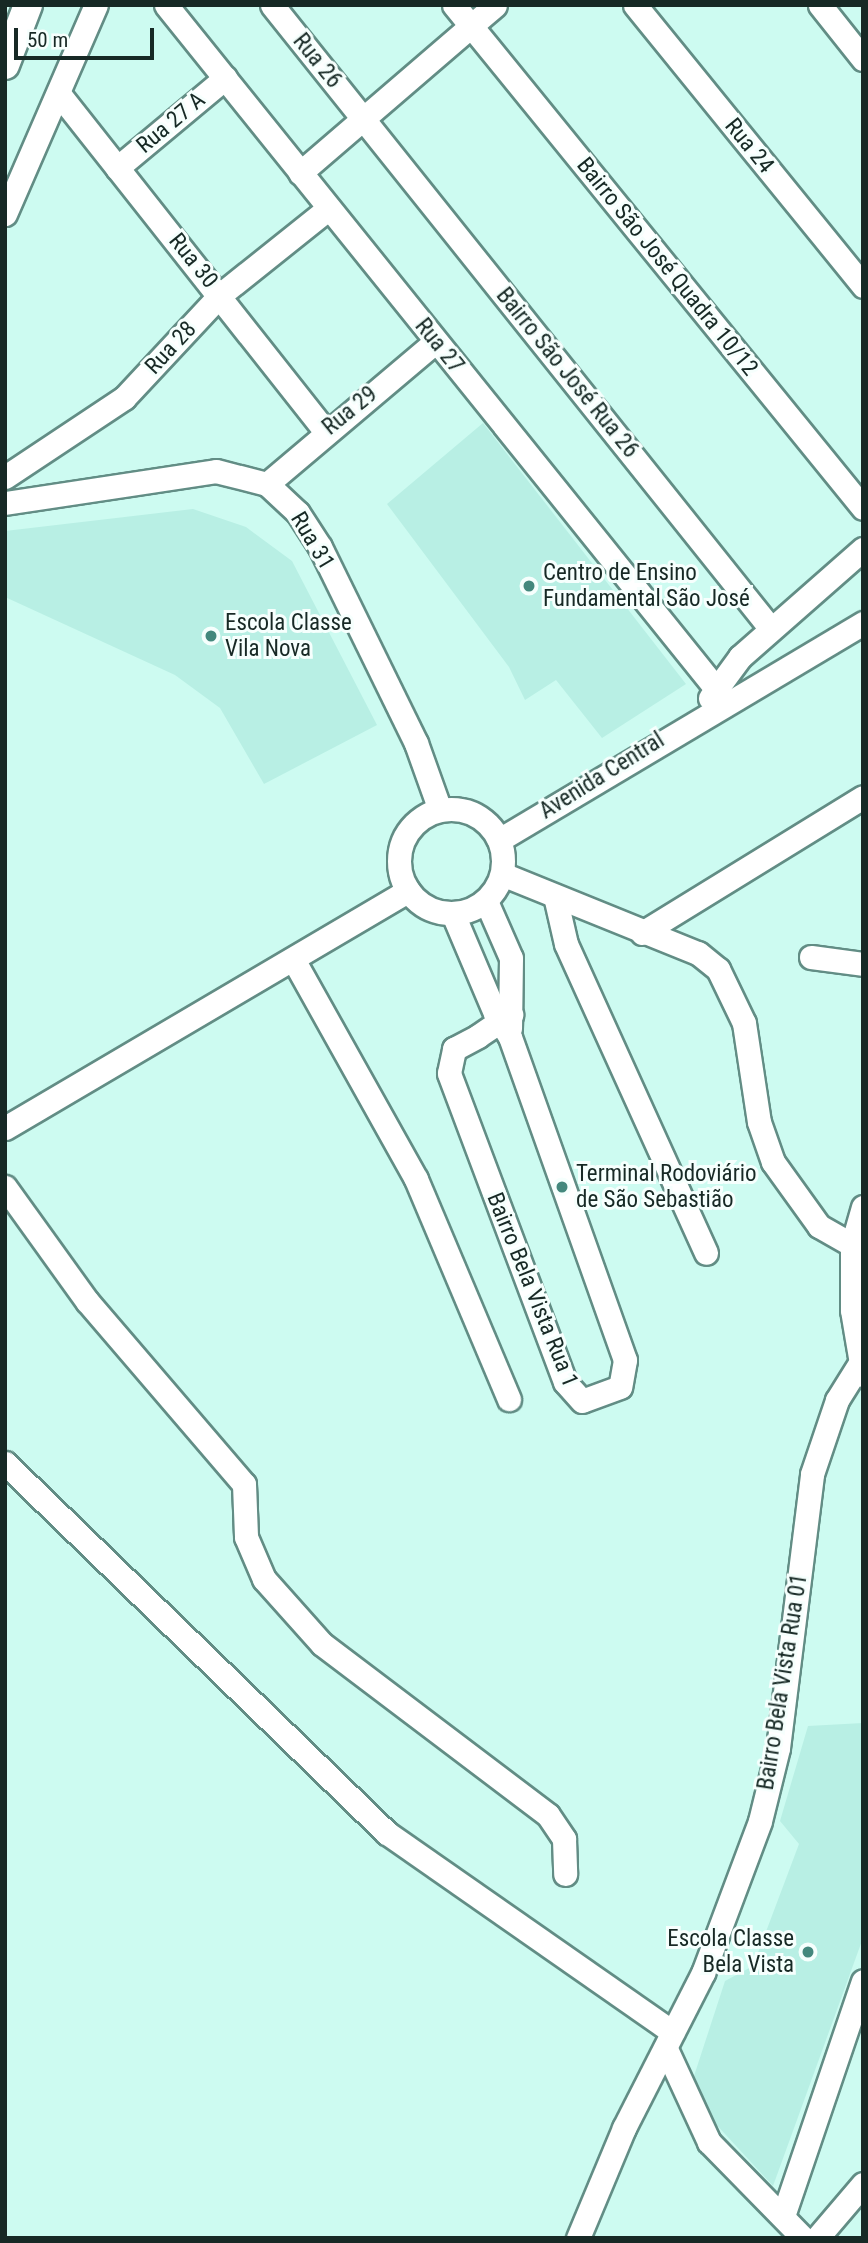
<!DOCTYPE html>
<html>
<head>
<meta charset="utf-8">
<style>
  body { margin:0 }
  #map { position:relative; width:868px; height:2243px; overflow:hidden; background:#cdfbf1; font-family:"Roboto Condensed",sans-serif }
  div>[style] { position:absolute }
  .built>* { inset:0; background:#b8efe4 }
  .roads { filter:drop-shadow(2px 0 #628d85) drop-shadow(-2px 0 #628d85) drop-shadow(0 2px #628d85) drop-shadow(0 -2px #628d85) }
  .minor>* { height:23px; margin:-11.5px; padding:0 11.5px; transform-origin:11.5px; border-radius:11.5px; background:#fff }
  .minor>.ring { margin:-11.5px; padding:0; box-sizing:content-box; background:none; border:23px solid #fff; border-radius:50% }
  .major>* { height:28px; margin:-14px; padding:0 14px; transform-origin:14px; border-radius:14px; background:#fff }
  .dots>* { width:19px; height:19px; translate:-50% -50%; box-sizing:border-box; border:4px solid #f6fffd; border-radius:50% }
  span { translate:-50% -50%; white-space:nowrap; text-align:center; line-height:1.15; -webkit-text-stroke:6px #f6fffd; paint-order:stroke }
  .street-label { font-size:23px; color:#172925 }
  .poi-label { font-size:23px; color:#172925 }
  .left { translate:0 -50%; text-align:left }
  .right { translate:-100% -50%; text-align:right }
  .frame { position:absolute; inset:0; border:7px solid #172925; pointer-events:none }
  .scale { position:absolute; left:14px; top:28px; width:140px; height:32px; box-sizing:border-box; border:4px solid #172925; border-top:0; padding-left:9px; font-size:21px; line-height:24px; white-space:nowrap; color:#172925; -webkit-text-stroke:5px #f6fffd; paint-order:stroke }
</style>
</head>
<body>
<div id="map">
  <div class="built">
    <i style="clip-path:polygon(483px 423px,686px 684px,602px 738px,556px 680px,525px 700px,509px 667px,387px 504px)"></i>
    <i style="clip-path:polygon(193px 509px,246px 527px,292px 561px,377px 725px,264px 784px,220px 708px,175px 675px,5px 597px,5px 531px)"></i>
    <i style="clip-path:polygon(863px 1723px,863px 1938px,773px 2186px,701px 2108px,694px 2076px,725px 1981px,753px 1966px,799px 1844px,780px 1821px,808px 1726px)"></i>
  </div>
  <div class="roads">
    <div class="minor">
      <i style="left:166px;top:5px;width:874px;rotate:51.18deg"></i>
      <i style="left:272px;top:5px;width:799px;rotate:51.35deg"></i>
      <i style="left:454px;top:5px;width:648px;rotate:50.88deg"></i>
      <i style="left:635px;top:5px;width:362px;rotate:50.9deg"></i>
      <i style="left:820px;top:5px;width:69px;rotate:51.5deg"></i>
      <i style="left:59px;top:94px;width:429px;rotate:51.7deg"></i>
      <i style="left:117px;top:168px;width:141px;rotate:-39.8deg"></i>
      <i style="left:300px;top:173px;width:257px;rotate:-40.7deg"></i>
      <i style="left:5px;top:214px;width:228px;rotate:-66.5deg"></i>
      <i style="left:5px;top:477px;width:143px;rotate:-33.6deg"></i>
      <i style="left:124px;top:398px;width:141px;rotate:-47deg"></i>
      <i style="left:220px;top:295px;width:139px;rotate:-38.6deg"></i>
      <i style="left:267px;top:484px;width:220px;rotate:-40.2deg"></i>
      <i style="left:5px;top:503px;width:213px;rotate:-8.6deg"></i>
      <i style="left:216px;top:471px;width:53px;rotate:14.3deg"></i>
      <i style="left:267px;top:484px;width:42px;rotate:43.1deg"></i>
      <i style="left:298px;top:513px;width:40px;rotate:57.1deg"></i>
      <i style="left:320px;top:547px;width:218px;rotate:63.9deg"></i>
      <i style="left:416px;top:743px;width:71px;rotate:70.3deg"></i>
      <i style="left:710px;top:698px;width:51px;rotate:-53.8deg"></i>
      <i style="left:740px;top:657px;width:164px;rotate:-41.3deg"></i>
      <i class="ring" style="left:399px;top:809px;width:81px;height:81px"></i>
      <i style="left:499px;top:840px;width:424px;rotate:-30.8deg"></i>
      <i style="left:502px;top:874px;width:211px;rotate:22deg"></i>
      <i style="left:698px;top:953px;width:26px;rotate:39deg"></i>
      <i style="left:718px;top:969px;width:60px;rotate:64.3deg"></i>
      <i style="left:744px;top:1023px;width:100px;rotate:81.4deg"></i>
      <i style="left:759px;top:1122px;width:42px;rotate:70.7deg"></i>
      <i style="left:773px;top:1162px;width:79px;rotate:54.3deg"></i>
      <i style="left:819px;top:1226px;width:51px;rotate:29.6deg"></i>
      <i style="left:555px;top:896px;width:49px;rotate:77.1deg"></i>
      <i style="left:566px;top:944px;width:339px;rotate:65.6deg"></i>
      <i style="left:486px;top:901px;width:62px;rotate:66.3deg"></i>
      <i style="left:511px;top:958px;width:70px;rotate:90.8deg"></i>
      <i style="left:453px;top:914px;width:108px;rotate:67deg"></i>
      <i style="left:495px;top:1013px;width:28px;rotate:58deg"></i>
      <i style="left:510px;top:1037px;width:343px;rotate:70.4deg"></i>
      <i style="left:625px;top:1360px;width:27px;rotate:100deg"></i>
      <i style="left:620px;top:1387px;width:40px;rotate:159.8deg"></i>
      <i style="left:582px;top:1401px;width:25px;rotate:-132deg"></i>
      <i style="left:565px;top:1382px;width:330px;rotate:-110.6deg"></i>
      <i style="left:449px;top:1073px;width:25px;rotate:-78deg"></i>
      <i style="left:454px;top:1049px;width:27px;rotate:-28deg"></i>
      <i style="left:478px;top:1036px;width:27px;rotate:-34deg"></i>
      <i style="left:500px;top:1021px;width:13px;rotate:-29deg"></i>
      <i style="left:642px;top:933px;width:259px;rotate:-31.6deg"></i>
      <i style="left:811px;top:957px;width:52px;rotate:7.7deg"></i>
      <i style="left:293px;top:959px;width:252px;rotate:60.8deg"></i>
      <i style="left:416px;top:1179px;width:239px;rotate:67.1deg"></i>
      <i style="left:5px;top:1128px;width:468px;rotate:-30.5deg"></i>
      <i style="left:5px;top:1187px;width:140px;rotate:54.3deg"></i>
      <i style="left:87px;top:1301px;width:241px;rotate:49.4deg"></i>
      <i style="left:244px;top:1484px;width:53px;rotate:87.8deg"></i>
      <i style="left:246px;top:1537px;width:46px;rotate:66.8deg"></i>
      <i style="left:264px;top:1579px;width:87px;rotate:48.3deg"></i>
      <i style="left:322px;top:1644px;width:283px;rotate:37.1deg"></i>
      <i style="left:548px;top:1815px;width:29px;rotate:56deg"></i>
      <i style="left:564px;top:1839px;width:35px;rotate:88deg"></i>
      <i style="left:863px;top:1207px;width:40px;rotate:106deg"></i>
      <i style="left:852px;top:1245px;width:65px;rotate:90deg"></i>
      <i style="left:852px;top:1310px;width:66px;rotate:80.4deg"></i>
      <i style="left:5px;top:1463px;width:532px;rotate:44.09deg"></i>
      <i style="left:387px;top:1833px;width:348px;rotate:34.9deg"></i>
      <i style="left:667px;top:2051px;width:100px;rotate:65.2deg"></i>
      <i style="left:709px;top:2142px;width:134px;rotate:45.6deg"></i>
      <i style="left:783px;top:2216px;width:248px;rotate:-71.2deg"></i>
      <i style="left:578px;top:2238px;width:119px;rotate:-67.3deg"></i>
      <i style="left:624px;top:2128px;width:174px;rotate:-63deg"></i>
      <i style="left:703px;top:1973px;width:162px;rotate:-69.4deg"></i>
      <i style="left:760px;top:1821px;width:75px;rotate:-76.1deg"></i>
      <i style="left:778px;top:1748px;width:276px;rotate:-82.9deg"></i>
      <i style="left:812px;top:1474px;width:78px;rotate:-71.3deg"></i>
      <i style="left:837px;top:1400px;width:40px;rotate:-58deg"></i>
      <i style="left:817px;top:2238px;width:71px;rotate:-49.6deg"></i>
    </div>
    <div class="major">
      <i style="left:5px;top:65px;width:64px;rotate:-69deg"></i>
    </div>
  </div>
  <div class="dots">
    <i style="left:529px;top:586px;background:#44887d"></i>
    <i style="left:211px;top:636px;background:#44887d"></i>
    <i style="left:562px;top:1187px;background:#44887d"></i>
    <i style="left:808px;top:1952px;background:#44887d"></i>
  </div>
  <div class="street-label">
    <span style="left:317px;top:61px;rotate:51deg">Rua 26</span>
    <span style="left:171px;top:123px;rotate:-40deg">Rua 27 A</span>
    <span style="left:749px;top:146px;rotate:51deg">Rua 24</span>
    <span style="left:193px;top:261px;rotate:51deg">Rua 30</span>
    <span style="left:667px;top:267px;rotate:51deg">Bairro São José Quadra 10/12</span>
    <span style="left:439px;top:346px;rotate:51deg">Rua 27</span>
    <span style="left:171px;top:348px;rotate:-47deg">Rua 28</span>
    <span style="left:567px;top:373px;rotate:51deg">Bairro São José Rua 26</span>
    <span style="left:350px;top:411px;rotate:-39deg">Rua 29</span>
    <span style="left:312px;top:541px;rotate:59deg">Rua 31</span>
    <span style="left:602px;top:776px;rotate:-32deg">Avenida Central</span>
    <span style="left:532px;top:1290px;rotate:68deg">Bairro Bela Vista Rua 1</span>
    <span style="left:783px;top:1682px;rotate:-81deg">Bairro Bela Vista Rua 01</span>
  </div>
  <div class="poi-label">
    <span class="left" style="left:543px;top:586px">Centro de Ensino<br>Fundamental São José</span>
    <span class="left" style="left:225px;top:636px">Escola Classe<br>Vila Nova</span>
    <span class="left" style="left:576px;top:1187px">Terminal Rodoviário<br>de São Sebastião</span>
    <span class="right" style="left:794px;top:1952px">Escola Classe<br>Bela Vista</span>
  </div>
  <div class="frame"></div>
  <div class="scale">50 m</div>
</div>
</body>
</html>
